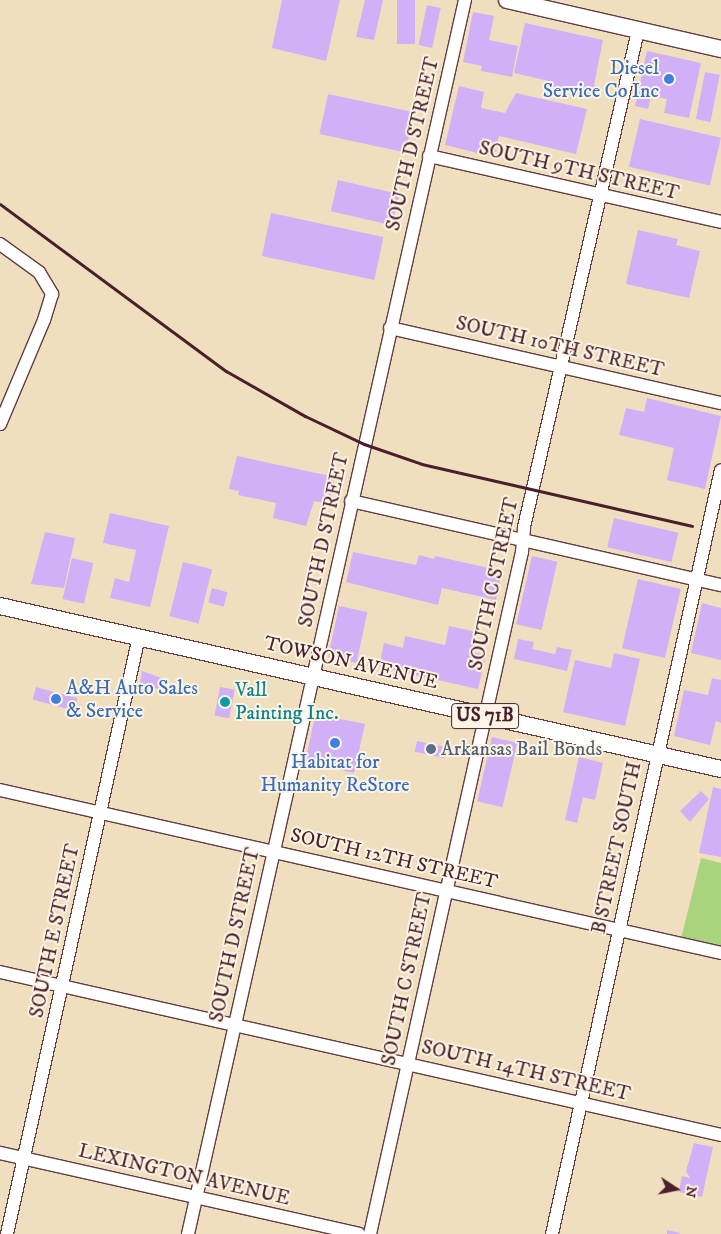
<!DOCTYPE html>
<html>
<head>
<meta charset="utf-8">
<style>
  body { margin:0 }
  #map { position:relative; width:721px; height:1234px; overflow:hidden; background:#f0dfbf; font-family:"IM FELL DW Pica",serif }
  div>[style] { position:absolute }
  .green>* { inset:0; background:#aad37e }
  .building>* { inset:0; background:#d1b0f7; transform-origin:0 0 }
  .roads { filter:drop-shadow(1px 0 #633c41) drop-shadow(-1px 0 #633c41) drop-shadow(0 1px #633c41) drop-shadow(0 -1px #633c41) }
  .minor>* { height:12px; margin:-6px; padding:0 6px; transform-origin:6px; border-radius:6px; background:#fff }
  .major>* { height:16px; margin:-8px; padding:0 8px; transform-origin:8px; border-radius:8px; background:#fff }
  .rail>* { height:3px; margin:-1.5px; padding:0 1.5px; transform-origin:1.5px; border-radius:1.5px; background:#4a1f2b }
  .dots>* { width:14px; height:14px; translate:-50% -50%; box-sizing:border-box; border:2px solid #fcf5e5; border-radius:50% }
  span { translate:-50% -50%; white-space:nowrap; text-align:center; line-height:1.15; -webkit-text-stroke:4px #fcf5e5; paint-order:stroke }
  .shield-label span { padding:1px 4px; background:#fcf5e5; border:1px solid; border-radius:4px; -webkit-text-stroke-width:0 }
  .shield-label { font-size:19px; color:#4a1f2b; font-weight:700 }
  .shop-label { font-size:20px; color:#366cbe }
  .right { translate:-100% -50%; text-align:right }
  .left { translate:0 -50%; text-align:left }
  .street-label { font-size:20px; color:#4a1f2b }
  .culture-label { font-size:20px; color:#0d838f }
  .service-label { font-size:20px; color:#4e5e75 }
  .north { position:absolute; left:651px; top:1164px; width:50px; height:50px; -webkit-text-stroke:4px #fcf5e5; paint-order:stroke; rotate:101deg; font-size:14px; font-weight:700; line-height:20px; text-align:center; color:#4a1f2b }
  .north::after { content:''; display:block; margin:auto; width:18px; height:22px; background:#4a1f2b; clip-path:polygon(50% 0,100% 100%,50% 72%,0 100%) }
</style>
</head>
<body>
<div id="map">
  <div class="green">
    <i style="clip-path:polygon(701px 858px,721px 863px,721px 953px,680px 943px)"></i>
  </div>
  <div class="building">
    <i style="clip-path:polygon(282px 0,340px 0,326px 61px,272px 48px)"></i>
    <i style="clip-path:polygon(365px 0,383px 0,374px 40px,356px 37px)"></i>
    <i style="left:397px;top:0;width:18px;height:44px"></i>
    <i style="left:427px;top:5px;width:14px;height:41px;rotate:12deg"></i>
    <i style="clip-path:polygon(473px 12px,494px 16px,489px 40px,518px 46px,512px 77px,481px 71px,482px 66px,463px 62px)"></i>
    <i style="clip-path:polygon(525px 23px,603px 40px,594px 85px,598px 86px,596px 96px,552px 87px,553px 82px,514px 73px)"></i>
    <i style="clip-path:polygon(647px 51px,701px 63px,689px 118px,664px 113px,667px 99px,651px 96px,648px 109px,635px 106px)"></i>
    <i style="left:705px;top:72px;width:15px;height:48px;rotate:11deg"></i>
    <i style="clip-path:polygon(459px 86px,484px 92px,481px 108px,505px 113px,516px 93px,587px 109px,576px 154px,499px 136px,494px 157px,445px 145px)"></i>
    <i style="left:328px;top:94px;width:88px;height:41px;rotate:12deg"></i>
    <i style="left:640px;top:119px;width:83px;height:49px;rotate:13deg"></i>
    <i style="left:338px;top:180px;width:63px;height:32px;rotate:13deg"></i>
    <i style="left:271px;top:213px;width:115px;height:44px;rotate:12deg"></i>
    <i style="clip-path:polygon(638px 230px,678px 239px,676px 245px,700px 251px,689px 298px,626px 284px)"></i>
    <i style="clip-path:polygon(647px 398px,721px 416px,705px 489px,667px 480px,674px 448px,619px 435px,626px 408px,644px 412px)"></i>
    <i style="clip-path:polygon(237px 456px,335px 477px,329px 504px,314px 501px,306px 526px,273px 518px,276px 503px,238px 495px,239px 491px,229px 489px)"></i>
    <i style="clip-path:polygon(110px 513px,169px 526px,150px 607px,110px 598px,115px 578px,129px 582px,136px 550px,103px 543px)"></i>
    <i style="left:614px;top:518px;width:66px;height:30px;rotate:13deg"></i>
    <i style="clip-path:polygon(45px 532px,75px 538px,64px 588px,31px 584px)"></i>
    <i style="clip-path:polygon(353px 552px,416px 565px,419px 555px,434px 559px,435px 556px,502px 571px,496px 600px,442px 588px,438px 605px,346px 582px)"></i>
    <i style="left:532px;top:556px;width:26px;height:70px;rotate:13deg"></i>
    <i style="left:72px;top:558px;width:22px;height:42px;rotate:13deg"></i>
    <i style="left:183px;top:562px;width:30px;height:56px;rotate:14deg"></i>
    <i style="left:638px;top:579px;width:44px;height:71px;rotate:13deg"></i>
    <i style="left:212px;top:588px;width:16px;height:15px;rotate:15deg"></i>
    <i style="clip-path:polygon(702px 603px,721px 608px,721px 660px,691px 653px)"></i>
    <i style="left:339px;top:606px;width:29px;height:52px;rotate:12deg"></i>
    <i style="clip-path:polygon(449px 626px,477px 632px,473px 652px,486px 655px,478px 689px,379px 667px,384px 643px,403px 648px,405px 636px,445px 645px)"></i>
    <i style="clip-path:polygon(518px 639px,534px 642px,532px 649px,555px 654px,557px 647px,572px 650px,567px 671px,514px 659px)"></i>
    <i style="clip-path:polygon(614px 653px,640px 659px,625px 726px,563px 712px,575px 660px,611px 668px)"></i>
    <i style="clip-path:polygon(142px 671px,167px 680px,165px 690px,153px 688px,153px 693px,139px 690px)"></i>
    <i style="clip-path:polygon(712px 678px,721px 680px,721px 723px,716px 721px,710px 745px,674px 736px,684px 690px,708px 695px)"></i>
    <i style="left:36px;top:687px;width:43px;height:13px;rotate:15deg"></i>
    <i style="left:220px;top:687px;width:15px;height:29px;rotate:11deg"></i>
    <i style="clip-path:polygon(321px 715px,365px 724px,354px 773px,305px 762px,314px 721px)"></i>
    <i style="left:492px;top:737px;width:26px;height:66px;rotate:13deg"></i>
    <i style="left:417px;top:741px;width:30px;height:11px;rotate:12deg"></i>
    <i style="clip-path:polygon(579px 757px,603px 763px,595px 800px,583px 797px,577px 823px,565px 820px)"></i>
    <i style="clip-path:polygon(713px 787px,721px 789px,721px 857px,699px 853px)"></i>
    <i style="clip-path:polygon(701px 791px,709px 799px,690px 822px,680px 811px)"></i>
    <i style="clip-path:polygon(694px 1143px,713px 1147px,702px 1197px,679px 1192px,682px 1176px,690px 1178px,686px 1171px)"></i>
    <i style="clip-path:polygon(667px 1230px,680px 1233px,680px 1234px,667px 1234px)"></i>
  </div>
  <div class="roads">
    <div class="minor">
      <i style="left:429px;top:156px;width:299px;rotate:12.7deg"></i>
      <i style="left:0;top:244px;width:48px;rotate:35.7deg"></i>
      <i style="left:39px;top:272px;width:26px;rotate:59deg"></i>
      <i style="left:52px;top:294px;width:27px;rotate:107deg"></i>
      <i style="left:44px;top:320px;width:113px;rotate:112.9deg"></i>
      <i style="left:390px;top:328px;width:339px;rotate:12.8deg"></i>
      <i style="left:351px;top:501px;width:379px;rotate:12.8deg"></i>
      <i style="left:0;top:790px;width:739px;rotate:12.74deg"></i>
      <i style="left:0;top:972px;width:739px;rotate:12.74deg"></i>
      <i style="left:0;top:1153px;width:368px;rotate:12.7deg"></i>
      <i style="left:7px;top:1234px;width:612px;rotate:-77.55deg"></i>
      <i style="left:188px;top:1234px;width:1265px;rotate:-77.35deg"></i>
      <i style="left:370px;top:1234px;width:699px;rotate:-77.44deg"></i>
      <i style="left:522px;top:552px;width:25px;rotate:-85deg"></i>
      <i style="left:524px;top:527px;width:509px;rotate:-77.06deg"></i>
      <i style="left:552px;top:1234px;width:782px;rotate:-77.53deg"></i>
    </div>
    <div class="major">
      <i style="left:507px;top:0;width:220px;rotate:12.9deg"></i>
      <i style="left:0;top:606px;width:739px;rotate:12.74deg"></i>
    </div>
  </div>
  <div class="rail">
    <i style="left:0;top:204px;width:281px;rotate:36.5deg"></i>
    <i style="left:226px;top:371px;width:91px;rotate:29.7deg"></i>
    <i style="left:305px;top:416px;width:65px;rotate:25.4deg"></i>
    <i style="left:364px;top:444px;width:61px;rotate:19deg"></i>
    <i style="left:422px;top:464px;width:277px;rotate:12.9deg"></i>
  </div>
  <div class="dots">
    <i style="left:669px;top:79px;background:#3f7fe0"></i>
    <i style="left:56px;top:699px;background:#3f7fe0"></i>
    <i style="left:225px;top:702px;background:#0f9aa8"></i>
    <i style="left:335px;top:743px;background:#3f7fe0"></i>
    <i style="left:431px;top:749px;background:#5c6f8a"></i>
  </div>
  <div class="shield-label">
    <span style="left:485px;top:716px">US 71B</span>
  </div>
  <div class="shop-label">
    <span class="right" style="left:659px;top:80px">Diesel<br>Service Co Inc</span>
    <span class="left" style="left:66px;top:700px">A&amp;H Auto Sales<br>&amp; Service</span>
    <span style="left:335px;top:774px">Habitat for<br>Humanity ReStore</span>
  </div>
  <div class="street-label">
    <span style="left:413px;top:144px;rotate:-77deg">SOUTH D STREET</span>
    <span style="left:579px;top:171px;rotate:13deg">SOUTH 9TH STREET</span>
    <span style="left:560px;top:347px;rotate:13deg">SOUTH 10TH STREET</span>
    <span style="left:324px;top:540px;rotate:-78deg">SOUTH D STREET</span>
    <span style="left:494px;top:584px;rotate:-78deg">SOUTH C STREET</span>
    <span style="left:351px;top:663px;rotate:13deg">TOWSON AVENUE</span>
    <span style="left:617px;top:848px;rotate:-78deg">B STREET SOUTH</span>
    <span style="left:394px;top:859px;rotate:13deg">SOUTH 12TH STREET</span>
    <span style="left:55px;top:931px;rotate:-78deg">SOUTH E STREET</span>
    <span style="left:235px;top:935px;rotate:-78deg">SOUTH D STREET</span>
    <span style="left:407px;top:979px;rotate:-78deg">SOUTH C STREET</span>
    <span style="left:526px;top:1071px;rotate:13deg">SOUTH 14TH STREET</span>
    <span style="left:184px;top:1175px;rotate:13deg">LEXINGTON AVENUE</span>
  </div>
  <div class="culture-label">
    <span class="left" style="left:235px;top:702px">Vall<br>Painting Inc.</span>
  </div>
  <div class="service-label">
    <span class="left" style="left:441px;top:749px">Arkansas Bail Bonds</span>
  </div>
  <div class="north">N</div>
</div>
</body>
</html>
